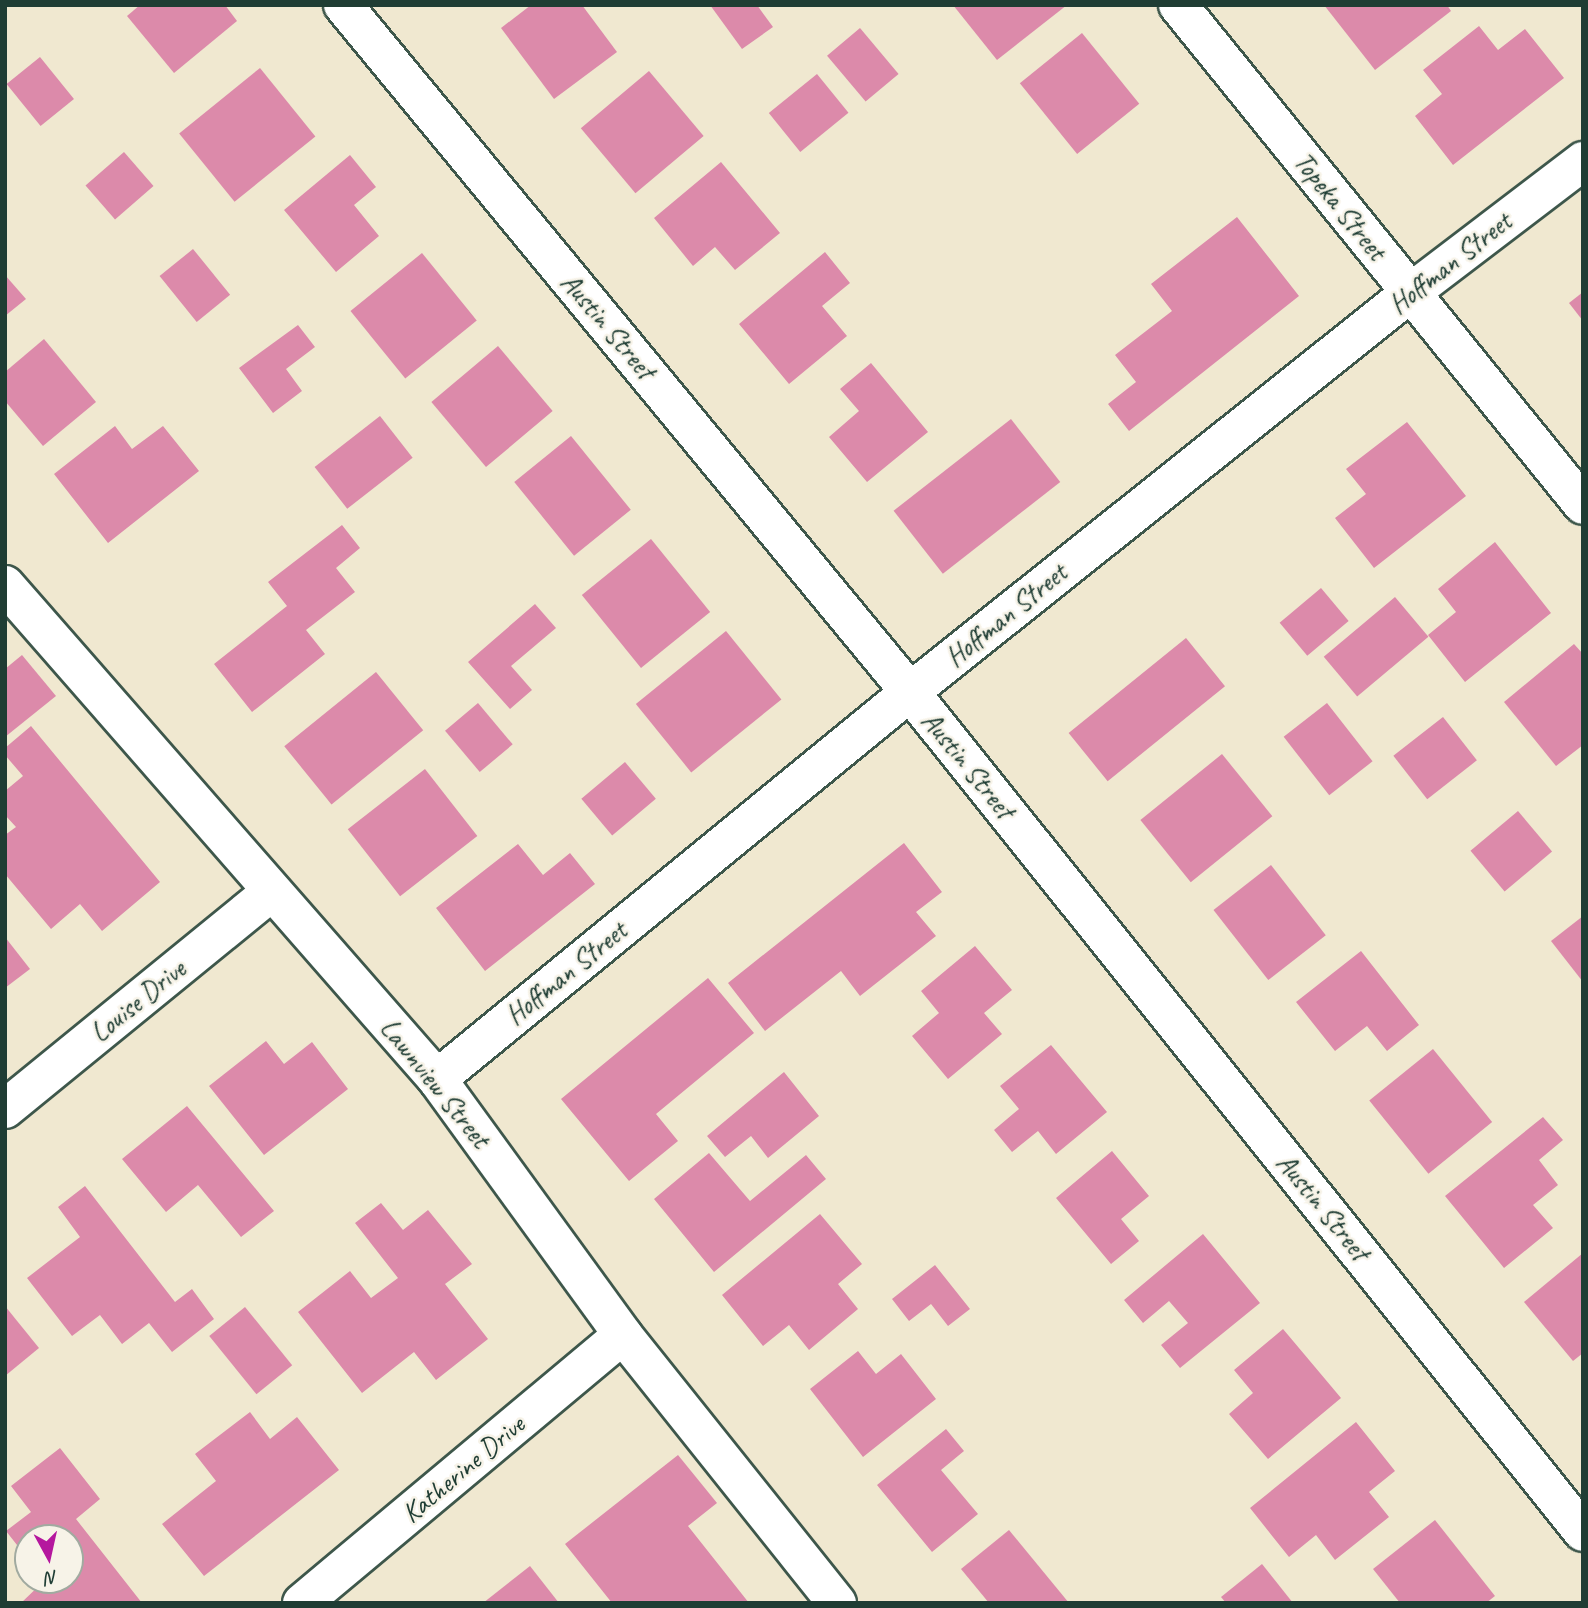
<!DOCTYPE html>
<html>
<head>
<meta charset="utf-8">
<style>
  body { margin:0 }
  #map { position:relative; width:1588px; height:1608px; overflow:hidden; background:#f0e8d0; font-family:Caveat,sans-serif }
  div>[style] { position:absolute }
  .building>* { inset:0; background:#dc8aaa; transform-origin:0 0 }
  .roads { filter:drop-shadow(2px 0 #3e574b) drop-shadow(-2px 0 #3e574b) drop-shadow(0 2px #3e574b) drop-shadow(0 -2px #3e574b) }
  .street>* { height:38px; margin:-19px; padding:0 19px; transform-origin:19px; border-radius:19px; background:#fff }
  span { translate:-50% -50%; white-space:nowrap; text-align:center; line-height:1.15; -webkit-text-stroke:5px #f7f3e8; paint-order:stroke }
  .street-label { font-size:28px; color:#1f3d34 }
  .frame { position:absolute; inset:0; border:7px solid #1f3d34; pointer-events:none }
  .north { position:absolute; left:14px; top:1524px; width:70px; height:70px; box-sizing:border-box; background:#f7f3e8; border:2px solid #a1aaa0; border-radius:50%; rotate:172deg; font-size:19px; font-weight:700; line-height:28px; text-align:center; color:#1f3d34 }
  .north::after { content:''; display:block; margin:auto; width:24px; height:32px; background:#b5179e; clip-path:polygon(50% 0,100% 100%,50% 72%,0 100%) }
</style>
</head>
<body>
<div id="map">
  <div class="building">
    <i style="clip-path:polygon(140px 5px,225px 5px,237px 21px,174px 73px,127px 16px)"></i>
    <i style="clip-path:polygon(531px 5px,582px 5px,617px 52px,554px 99px,501px 28px)"></i>
    <i style="clip-path:polygon(710px 5px,757px 5px,773px 27px,742px 49px)"></i>
    <i style="clip-path:polygon(953px 5px,1067px 5px,997px 60px)"></i>
    <i style="clip-path:polygon(1324px 5px,1447px 5px,1451px 11px,1375px 70px)"></i>
    <i style="clip-path:polygon(1479px 26px,1498px 50px,1525px 29px,1564px 78px,1453px 165px,1415px 116px,1442px 94px,1423px 70px)"></i>
    <i style="left:860px;top:28px;width:60px;height:43px;rotate:50deg"></i>
    <i style="left:1082px;top:33px;width:91px;height:80px;rotate:51deg"></i>
    <i style="left:40px;top:57px;width:54px;height:43px;rotate:51deg"></i>
    <i style="left:260px;top:68px;width:88px;height:104px;rotate:51deg"></i>
    <i style="left:649px;top:71px;width:85px;height:89px;rotate:50deg"></i>
    <i style="left:817px;top:74px;width:50px;height:62px;rotate:51deg"></i>
    <i style="left:124px;top:152px;width:45px;height:51px;rotate:49deg"></i>
    <i style="clip-path:polygon(350px 155px,376px 187px,354px 205px,379px 236px,336px 272px,284px 210px)"></i>
    <i style="clip-path:polygon(721px 162px,780px 233px,735px 270px,715px 247px,693px 266px,654px 218px)"></i>
    <i style="clip-path:polygon(1237px 217px,1299px 296px,1129px 431px,1108px 404px,1136px 382px,1115px 355px,1172px 311px,1151px 284px)"></i>
    <i style="left:193px;top:249px;width:59px;height:43px;rotate:51deg"></i>
    <i style="clip-path:polygon(825px 252px,850px 283px,822px 306px,847px 336px,789px 384px,739px 324px)"></i>
    <i style="left:422px;top:253px;width:87px;height:92px;rotate:51deg"></i>
    <i style="clip-path:polygon(5px 275px,26px 299px,5px 316px)"></i>
    <i style="clip-path:polygon(1583px 292px,1583px 321px,1569px 303px)"></i>
    <i style="clip-path:polygon(298px 325px,315px 347px,286px 369px,302px 391px,273px 413px,239px 368px)"></i>
    <i style="clip-path:polygon(44px 339px,96px 402px,43px 446px,5px 401px,5px 372px)"></i>
    <i style="left:498px;top:346px;width:85px;height:87px;rotate:50deg"></i>
    <i style="clip-path:polygon(871px 363px,928px 432px,867px 482px,829px 437px,859px 411px,840px 389px)"></i>
    <i style="left:380px;top:416px;width:53px;height:83px;rotate:52deg"></i>
    <i style="left:1011px;top:419px;width:80px;height:149px;rotate:52deg"></i>
    <i style="clip-path:polygon(1407px 422px,1466px 496px,1374px 568px,1335px 518px,1366px 494px,1346px 469px)"></i>
    <i style="clip-path:polygon(115px 426px,132px 449px,163px 426px,199px 471px,108px 543px,54px 474px)"></i>
    <i style="left:571px;top:436px;width:95px;height:73px;rotate:51deg"></i>
    <i style="clip-path:polygon(342px 525px,360px 548px,336px 568px,355px 592px,306px 630px,325px 654px,252px 712px,214px 664px,287px 606px,268px 582px)"></i>
    <i style="left:651px;top:539px;width:94px;height:89px;rotate:51deg"></i>
    <i style="clip-path:polygon(1495px 542px,1551px 613px,1465px 682px,1428px 635px,1456px 612px,1438px 589px)"></i>
    <i style="left:1321px;top:588px;width:43px;height:54px;rotate:50deg"></i>
    <i style="left:1395px;top:597px;width:52px;height:93px;rotate:50deg"></i>
    <i style="clip-path:polygon(535px 604px,556px 628px,511px 666px,532px 690px,510px 709px,468px 662px)"></i>
    <i style="left:726px;top:631px;width:88px;height:116px;rotate:51deg"></i>
    <i style="left:1186px;top:638px;width:62px;height:151px;rotate:51deg"></i>
    <i style="clip-path:polygon(1574px 644px,1583px 654px,1583px 745px,1556px 766px,1504px 702px)"></i>
    <i style="clip-path:polygon(22px 655px,56px 696px,5px 737px,5px 669px)"></i>
    <i style="left:376px;top:672px;width:75px;height:118px;rotate:51deg"></i>
    <i style="left:478px;top:703px;width:54px;height:43px;rotate:50deg"></i>
    <i style="left:1327px;top:703px;width:74px;height:55px;rotate:52deg"></i>
    <i style="left:1443px;top:717px;width:55px;height:63px;rotate:52deg"></i>
    <i style="clip-path:polygon(31px 726px,160px 882px,102px 931px,80px 904px,51px 929px,5px 874px,5px 835px,16px 827px,5px 815px,5px 791px,23px 776px,5px 755px,5px 748px)"></i>
    <i style="left:1222px;top:754px;width:80px;height:105px;rotate:51deg"></i>
    <i style="left:625px;top:762px;width:48px;height:57px;rotate:50deg"></i>
    <i style="left:425px;top:769px;width:85px;height:98px;rotate:52deg"></i>
    <i style="left:1518px;top:811px;width:53px;height:62px;rotate:50deg"></i>
    <i style="clip-path:polygon(904px 843px,942px 892px,916px 912px,936px 936px,860px 996px,841px 971px,765px 1031px,728px 983px)"></i>
    <i style="clip-path:polygon(518px 844px,543px 875px,570px 853px,595px 884px,485px 971px,436px 908px)"></i>
    <i style="left:1271px;top:865px;width:89px;height:73px;rotate:52deg"></i>
    <i style="clip-path:polygon(1583px 916px,1583px 982px,1551px 941px)"></i>
    <i style="clip-path:polygon(5px 937px,30px 969px,5px 988px)"></i>
    <i style="clip-path:polygon(975px 946px,1012px 990px,984px 1013px,1002px 1034px,948px 1079px,912px 1036px,939px 1013px,921px 991px)"></i>
    <i style="clip-path:polygon(1361px 951px,1419px 1025px,1387px 1051px,1367px 1026px,1335px 1051px,1296px 1002px)"></i>
    <i style="clip-path:polygon(708px 978px,754px 1033px,656px 1114px,678px 1141px,629px 1181px,561px 1099px)"></i>
    <i style="clip-path:polygon(266px 1041px,284px 1064px,312px 1042px,348px 1089px,264px 1155px,209px 1086px)"></i>
    <i style="clip-path:polygon(1051px 1045px,1107px 1112px,1056px 1154px,1038px 1131px,1012px 1152px,994px 1130px,1019px 1109px,1000px 1086px)"></i>
    <i style="left:1433px;top:1049px;width:94px;height:82px;rotate:51deg"></i>
    <i style="clip-path:polygon(784px 1072px,819px 1116px,768px 1158px,751px 1136px,725px 1157px,707px 1136px)"></i>
    <i style="clip-path:polygon(187px 1106px,274px 1211px,241px 1237px,198px 1185px,166px 1212px,122px 1159px)"></i>
    <i style="clip-path:polygon(1543px 1117px,1563px 1140px,1539px 1160px,1558px 1185px,1533px 1205px,1553px 1228px,1504px 1268px,1445px 1196px)"></i>
    <i style="clip-path:polygon(1112px 1151px,1149px 1196px,1121px 1219px,1139px 1241px,1111px 1264px,1056px 1198px)"></i>
    <i style="clip-path:polygon(709px 1153px,750px 1201px,806px 1155px,826px 1179px,714px 1272px,654px 1199px)"></i>
    <i style="clip-path:polygon(85px 1186px,175px 1302px,192px 1289px,214px 1319px,172px 1352px,149px 1323px,122px 1344px,100px 1315px,72px 1336px,27px 1278px,80px 1237px,58px 1207px)"></i>
    <i style="clip-path:polygon(381px 1203px,403px 1230px,428px 1210px,472px 1264px,445px 1284px,488px 1339px,436px 1380px,414px 1352px,362px 1393px,298px 1312px,350px 1271px,371px 1298px,398px 1278px,355px 1223px)"></i>
    <i style="clip-path:polygon(820px 1214px,862px 1264px,838px 1284px,858px 1309px,809px 1350px,789px 1325px,763px 1346px,722px 1295px)"></i>
    <i style="clip-path:polygon(1203px 1234px,1260px 1303px,1180px 1368px,1161px 1345px,1188px 1323px,1169px 1301px,1143px 1323px,1124px 1300px)"></i>
    <i style="clip-path:polygon(1583px 1253px,1583px 1353px,1573px 1361px,1524px 1302px)"></i>
    <i style="clip-path:polygon(935px 1265px,970px 1309px,948px 1326px,931px 1304px,909px 1321px,892px 1299px)"></i>
    <i style="clip-path:polygon(5px 1306px,39px 1348px,5px 1376px)"></i>
    <i style="left:245px;top:1307px;width:75px;height:46px;rotate:51deg"></i>
    <i style="clip-path:polygon(1283px 1329px,1341px 1398px,1268px 1459px,1229px 1414px,1253px 1393px,1234px 1370px)"></i>
    <i style="clip-path:polygon(858px 1351px,876px 1374px,901px 1354px,936px 1399px,863px 1457px,810px 1389px)"></i>
    <i style="clip-path:polygon(250px 1412px,270px 1439px,297px 1417px,339px 1470px,204px 1576px,162px 1524px,216px 1481px,195px 1454px)"></i>
    <i style="clip-path:polygon(1356px 1422px,1395px 1471px,1369px 1492px,1389px 1517px,1335px 1560px,1316px 1535px,1289px 1557px,1250px 1508px)"></i>
    <i style="clip-path:polygon(946px 1429px,964px 1451px,941px 1470px,978px 1514px,932px 1552px,877px 1485px)"></i>
    <i style="clip-path:polygon(60px 1448px,100px 1499px,76px 1519px,142px 1603px,21px 1603px,45px 1580px,70px 1580px,70px 1538px,28px 1538px,28px 1559px,6px 1531px,31px 1512px,11px 1486px)"></i>
    <i style="clip-path:polygon(678px 1455px,717px 1503px,688px 1526px,749px 1603px,612px 1603px,565px 1544px)"></i>
    <i style="clip-path:polygon(1435px 1520px,1495px 1596px,1486px 1603px,1400px 1603px,1373px 1569px)"></i>
    <i style="clip-path:polygon(1009px 1530px,1069px 1603px,989px 1603px,961px 1569px)"></i>
    <i style="clip-path:polygon(1262px 1564px,1293px 1603px,1226px 1603px,1221px 1597px)"></i>
    <i style="clip-path:polygon(530px 1566px,559px 1603px,483px 1603px)"></i>
  </div>
  <div class="roads">
    <div class="street">
      <i style="left:343px;top:5px;width:891px;rotate:50.47deg"></i>
      <i style="left:910px;top:692px;width:1076px;rotate:51.3deg"></i>
      <i style="left:1178px;top:5px;width:643px;rotate:50.99deg"></i>
      <i style="left:5px;top:585px;width:656px;rotate:48.83deg"></i>
      <i style="left:437px;top:1079px;width:316px;rotate:54deg"></i>
      <i style="left:623px;top:1335px;width:343px;rotate:51.4deg"></i>
      <i style="left:437px;top:1079px;width:611px;rotate:-39.29deg"></i>
      <i style="left:910px;top:692px;width:640px;rotate:-38.59deg"></i>
      <i style="left:1410px;top:293px;width:218px;rotate:-37.3deg"></i>
      <i style="left:5px;top:1109px;width:343px;rotate:-39.2deg"></i>
      <i style="left:302px;top:1603px;width:418px;rotate:-39.9deg"></i>
    </div>
  </div>
  <div class="street-label">
    <span style="left:1340px;top:206px;rotate:51deg">Topeka Street</span>
    <span style="left:1450px;top:263px;rotate:-38deg">Hoffman Street</span>
    <span style="left:608px;top:326px;rotate:50deg">Austin Street</span>
    <span style="left:1006px;top:615px;rotate:-39deg">Hoffman Street</span>
    <span style="left:968px;top:765px;rotate:51deg">Austin Street</span>
    <span style="left:566px;top:973px;rotate:-39deg">Hoffman Street</span>
    <span style="left:138px;top:1001px;rotate:-39deg">Louise Drive</span>
    <span style="left:435px;top:1083px;rotate:51deg">Lawnview Street</span>
    <span style="left:1323px;top:1207px;rotate:51deg">Austin Street</span>
    <span style="left:463px;top:1469px;rotate:-40deg">Katherine Drive</span>
  </div>
  <div class="frame"></div>
  <div class="north">N</div>
</div>
</body>
</html>
